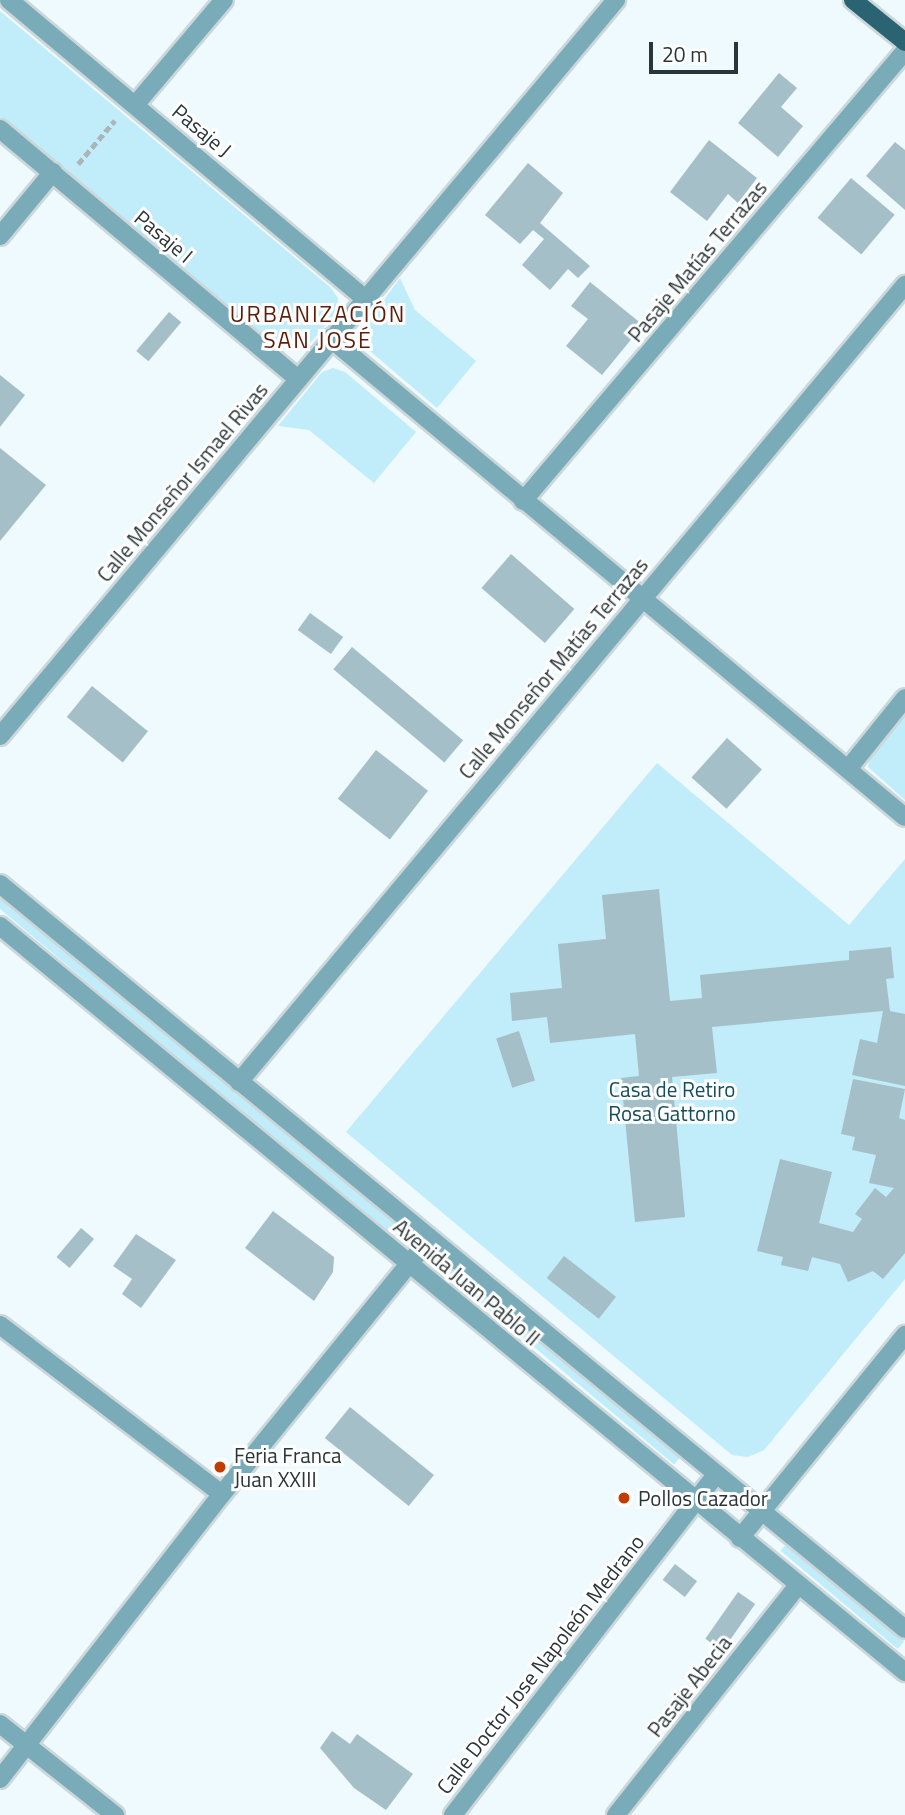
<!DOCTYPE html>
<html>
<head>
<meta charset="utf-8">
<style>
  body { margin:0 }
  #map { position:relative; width:905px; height:1815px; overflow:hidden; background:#effafe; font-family:"Titillium Web",sans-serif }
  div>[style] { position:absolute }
  .green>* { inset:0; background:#c1ecf9; transform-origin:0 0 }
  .building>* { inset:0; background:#a4bfc8; transform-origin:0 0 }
  .path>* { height:4.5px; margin-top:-2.25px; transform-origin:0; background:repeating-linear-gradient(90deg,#abb6ba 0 7px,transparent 0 10.5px) }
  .roads { filter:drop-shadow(2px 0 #ccd7da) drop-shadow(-2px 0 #ccd7da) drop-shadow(0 2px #ccd7da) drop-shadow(0 -2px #ccd7da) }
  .minor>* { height:18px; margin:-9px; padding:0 9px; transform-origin:9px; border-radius:9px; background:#79abb9 }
  .major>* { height:18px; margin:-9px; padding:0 9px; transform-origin:9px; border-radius:9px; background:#2a6473 }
  .dots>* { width:19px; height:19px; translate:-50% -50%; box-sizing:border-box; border:4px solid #fff; border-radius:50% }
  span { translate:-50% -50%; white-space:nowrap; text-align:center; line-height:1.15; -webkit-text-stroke:6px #fff; paint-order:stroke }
  .street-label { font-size:21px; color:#2a3538 }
  .park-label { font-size:21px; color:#134e5c }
  .poi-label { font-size:21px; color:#2a3538 }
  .left { translate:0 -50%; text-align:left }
  .neighbourhood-label { font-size:23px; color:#5e1d07; letter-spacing:2px }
  .scale { position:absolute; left:649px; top:42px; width:89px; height:32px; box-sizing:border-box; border:4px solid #2a3538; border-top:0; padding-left:9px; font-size:21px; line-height:24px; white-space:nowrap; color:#2a3538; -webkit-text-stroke:5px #fff; paint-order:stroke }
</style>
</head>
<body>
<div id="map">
  <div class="green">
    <i style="clip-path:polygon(0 11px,330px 287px,338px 298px,337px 312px,311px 342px,301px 347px,278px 347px,0 117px)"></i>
    <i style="clip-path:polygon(400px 278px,415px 310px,476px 361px,437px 408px,364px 346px,359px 334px)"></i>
    <i style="clip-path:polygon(333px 368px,345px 372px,416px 432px,374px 483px,309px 430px,278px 426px,322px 372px)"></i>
    <i style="clip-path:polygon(905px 713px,905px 800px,868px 767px,870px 755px)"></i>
    <i style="clip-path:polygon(657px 763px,849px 925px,905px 859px,905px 1279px,764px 1450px,748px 1457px,732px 1455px,346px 1132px)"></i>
    <i style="left:0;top:892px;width:515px;height:13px;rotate:40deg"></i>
    <i style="left:454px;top:1268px;width:295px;height:9px;rotate:40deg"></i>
    <i style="left:787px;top:1543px;width:153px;height:10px;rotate:40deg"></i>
  </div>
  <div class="building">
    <i style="clip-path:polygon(779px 73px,797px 88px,781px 107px,803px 126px,778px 157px,738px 123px)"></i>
    <i style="clip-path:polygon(709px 140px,757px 178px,738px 203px,728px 194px,707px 221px,670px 192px)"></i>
    <i style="clip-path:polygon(895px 142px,905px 150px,905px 210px,866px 176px)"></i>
    <i style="clip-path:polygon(528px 163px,563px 193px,540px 223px,590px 266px,578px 278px,568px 269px,550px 290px,522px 265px,544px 239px,533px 230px,520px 244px,485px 215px)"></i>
    <i style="left:851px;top:178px;width:57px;height:52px;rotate:40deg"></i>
    <i style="clip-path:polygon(590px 282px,643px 325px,602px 375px,566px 346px,588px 319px,571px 306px)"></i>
    <i style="left:169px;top:312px;width:16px;height:51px;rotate:40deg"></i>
    <i style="clip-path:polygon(0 375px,25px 395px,0 427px)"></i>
    <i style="clip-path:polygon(0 448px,46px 485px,0 541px)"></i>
    <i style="left:511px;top:554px;width:84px;height:45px;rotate:41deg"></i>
    <i style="left:310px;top:613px;width:41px;height:21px;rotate:36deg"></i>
    <i style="left:352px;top:647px;width:145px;height:29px;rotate:40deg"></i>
    <i style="left:92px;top:686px;width:72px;height:40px;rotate:39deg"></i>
    <i style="left:727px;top:738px;width:47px;height:53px;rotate:42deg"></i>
    <i style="left:376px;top:750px;width:66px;height:62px;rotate:38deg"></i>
    <i style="clip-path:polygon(659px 889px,670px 1001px,702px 998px,700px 975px,849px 960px,849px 951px,891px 947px,894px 978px,886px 979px,890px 1011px,905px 1014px,905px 1086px,852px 1075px,860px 1039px,877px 1043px,883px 1011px,712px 1027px,717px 1073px,672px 1077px,685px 1217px,635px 1222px,621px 1078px,639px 1076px,635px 1034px,550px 1043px,547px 1017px,512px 1021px,510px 993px,562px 988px,558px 944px,606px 939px,602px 895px)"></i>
    <i style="left:519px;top:1031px;width:52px;height:24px;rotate:72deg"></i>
    <i style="clip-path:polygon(853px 1079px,905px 1089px,899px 1118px,905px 1120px,905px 1253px,883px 1279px,873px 1271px,848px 1282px,840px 1264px,812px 1257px,808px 1271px,781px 1265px,783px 1257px,757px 1251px,780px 1159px,832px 1172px,819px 1223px,853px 1232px,862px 1219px,855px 1214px,875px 1188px,886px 1197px,894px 1188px,869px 1183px,876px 1155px,852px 1150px,855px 1137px,841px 1134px)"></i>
    <i style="clip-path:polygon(273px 1211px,334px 1257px,333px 1272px,314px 1301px,245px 1248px)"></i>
    <i style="left:81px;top:1228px;width:17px;height:38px;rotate:40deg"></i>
    <i style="clip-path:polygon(136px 1234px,176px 1260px,141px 1308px,122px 1294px,132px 1279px,113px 1266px)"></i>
    <i style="left:564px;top:1256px;width:66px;height:28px;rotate:38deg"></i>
    <i style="left:350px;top:1407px;width:108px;height:40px;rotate:39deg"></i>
    <i style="left:675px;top:1564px;width:28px;height:20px;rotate:38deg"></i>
    <i style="left:738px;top:1592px;width:21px;height:57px;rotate:35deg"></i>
    <i style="clip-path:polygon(332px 1731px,350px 1744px,357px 1734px,413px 1774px,386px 1810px,354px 1788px,320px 1748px)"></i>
  </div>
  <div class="path">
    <i style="left:78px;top:164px;width:57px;rotate:-49.9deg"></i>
  </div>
  <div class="roads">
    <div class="minor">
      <i style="left:9px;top:0;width:462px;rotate:40deg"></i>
      <i style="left:136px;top:104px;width:136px;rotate:-49.8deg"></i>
      <i style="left:0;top:129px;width:388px;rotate:40deg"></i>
      <i style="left:0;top:236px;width:83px;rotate:-50.4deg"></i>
      <i style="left:330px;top:338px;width:748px;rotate:39.8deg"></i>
      <i style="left:523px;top:501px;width:590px;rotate:-49.67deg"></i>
      <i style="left:0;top:736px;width:960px;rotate:-50.07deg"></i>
      <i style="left:848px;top:769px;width:91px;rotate:-51.2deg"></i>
      <i style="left:0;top:884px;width:1172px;rotate:39.46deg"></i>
      <i style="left:0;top:926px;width:1173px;rotate:39.5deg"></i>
      <i style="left:239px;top:1082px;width:1039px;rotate:-50.12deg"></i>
      <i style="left:0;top:1325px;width:279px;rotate:37.3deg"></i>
      <i style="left:740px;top:1538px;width:262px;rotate:-50.9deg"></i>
      <i style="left:0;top:1724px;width:147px;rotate:38.4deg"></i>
      <i style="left:0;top:1779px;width:361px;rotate:-52.1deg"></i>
      <i style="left:222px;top:1494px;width:328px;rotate:-50.9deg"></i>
      <i style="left:453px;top:1815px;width:428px;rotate:-52.3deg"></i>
      <i style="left:616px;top:1815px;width:293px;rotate:-51.6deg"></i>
    </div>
    <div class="major">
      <i style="left:853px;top:0;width:67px;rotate:38.9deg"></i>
    </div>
  </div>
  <div class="dots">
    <i style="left:220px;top:1467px;background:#c23b00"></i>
    <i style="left:624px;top:1498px;background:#c23b00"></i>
  </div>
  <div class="street-label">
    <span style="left:202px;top:130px;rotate:40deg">Pasaje J</span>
    <span style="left:164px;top:236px;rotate:40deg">Pasaje I</span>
    <span style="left:697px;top:261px;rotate:-50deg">Pasaje Matías Terrazas</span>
    <span style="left:182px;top:482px;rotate:-50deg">Calle Monseñor Ismael Rivas</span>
    <span style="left:553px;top:668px;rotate:-50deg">Calle Monseñor Matías Terrazas</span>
    <span style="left:467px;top:1282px;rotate:40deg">Avenida Juan Pablo II</span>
    <span style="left:540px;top:1664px;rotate:-52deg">Calle Doctor Jose Napoleón Medrano</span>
    <span style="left:689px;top:1686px;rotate:-52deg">Pasaje Abecia</span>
  </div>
  <div class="park-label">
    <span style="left:672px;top:1101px">Casa de Retiro<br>Rosa Gattorno</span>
  </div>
  <div class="poi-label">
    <span class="left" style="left:234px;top:1467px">Feria Franca<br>Juan XXIII</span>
    <span class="left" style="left:638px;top:1498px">Pollos Cazador</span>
  </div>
  <div class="neighbourhood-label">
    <span style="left:318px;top:327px">URBANIZACIÓN<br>SAN JOSÉ</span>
  </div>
  <div class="scale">20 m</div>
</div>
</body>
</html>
